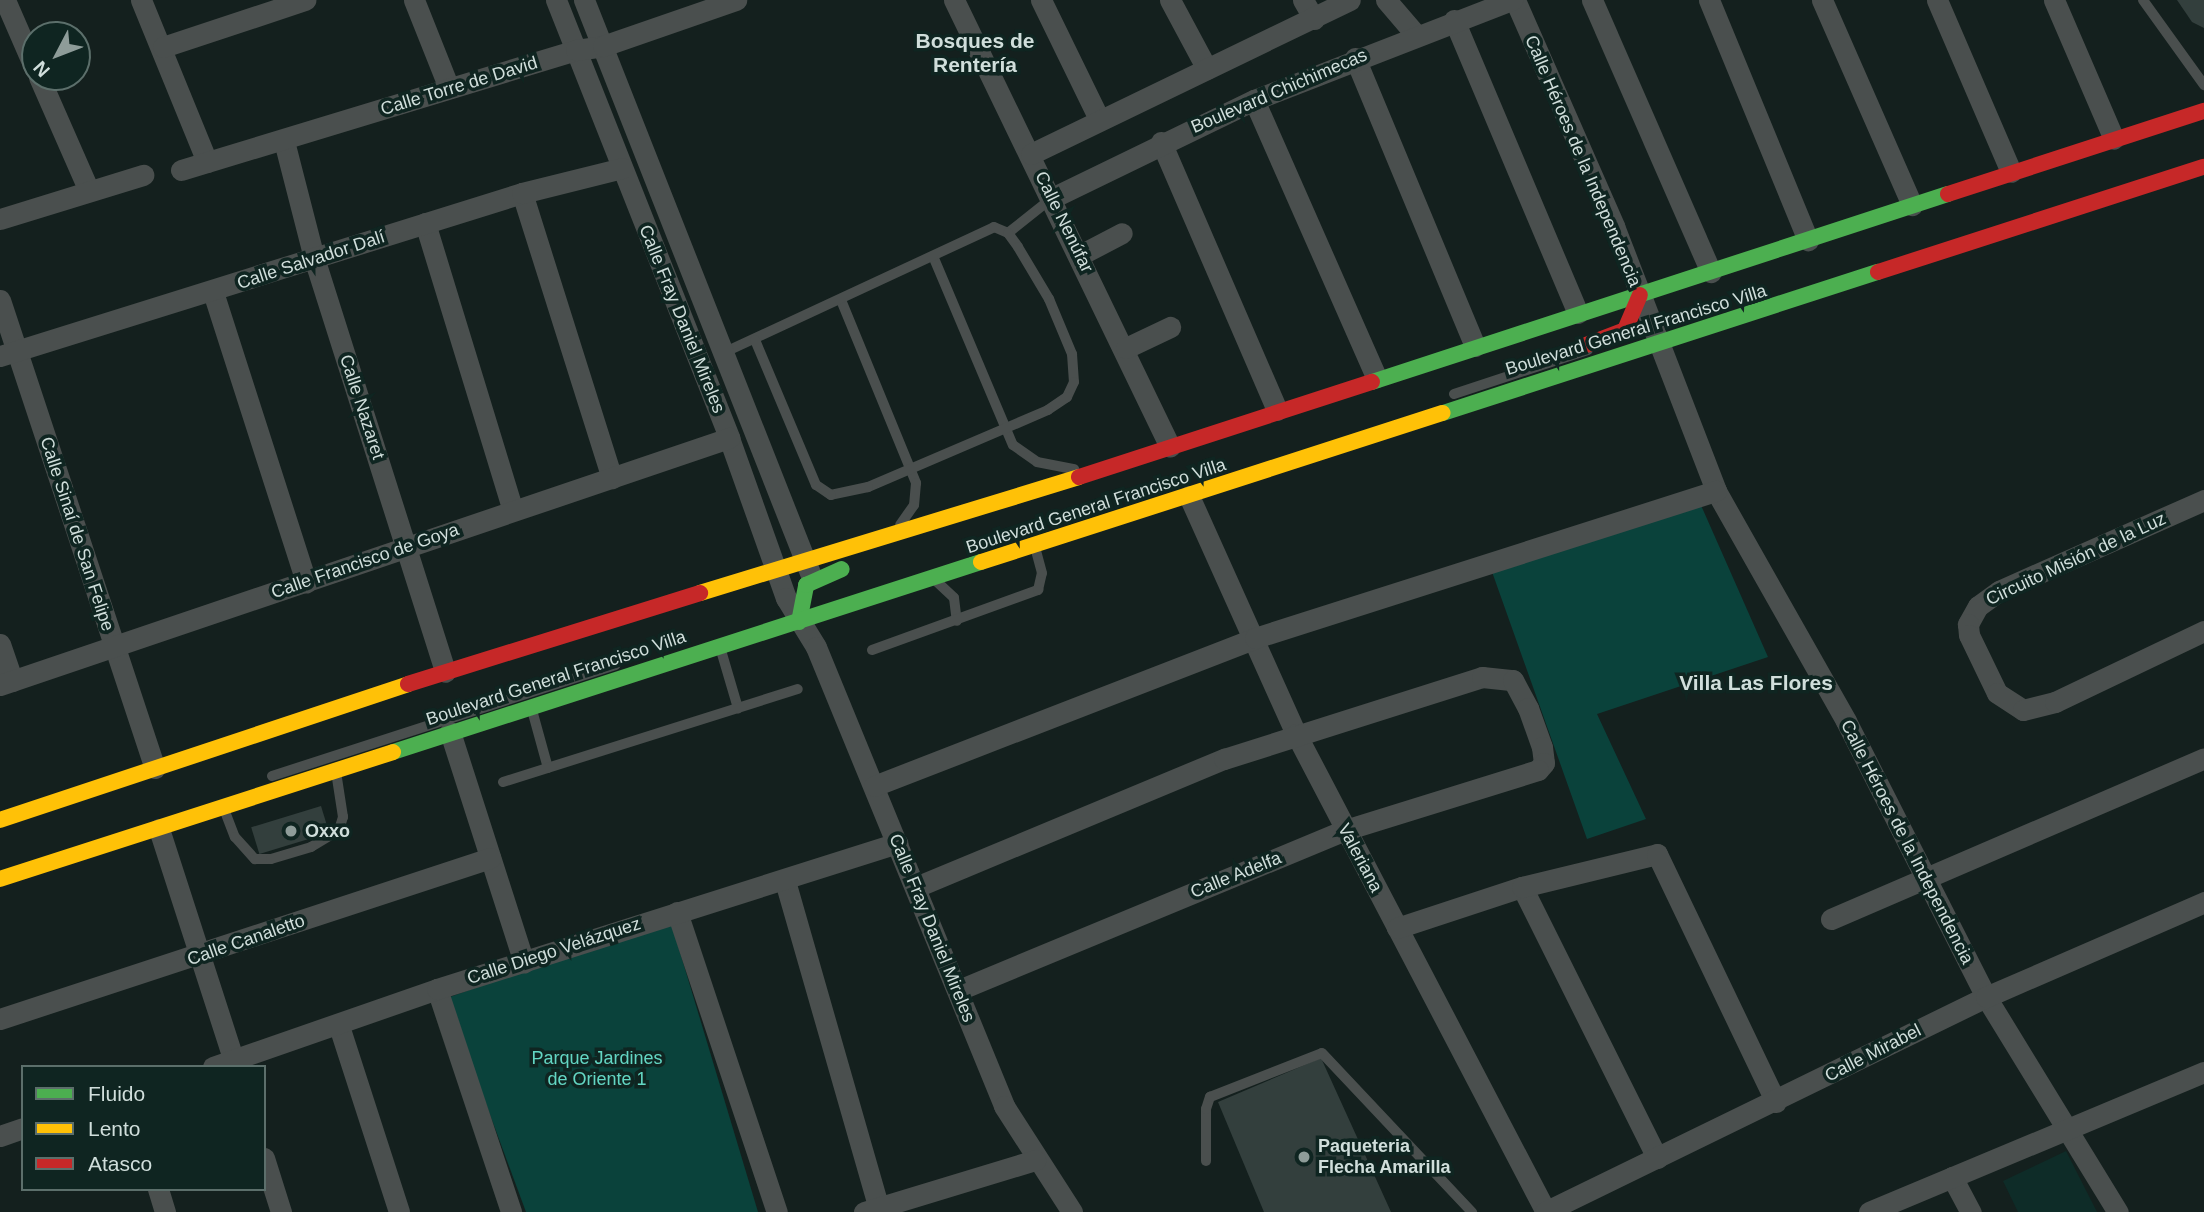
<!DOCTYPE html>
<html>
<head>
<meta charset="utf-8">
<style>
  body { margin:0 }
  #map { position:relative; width:2204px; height:1212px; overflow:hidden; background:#14201e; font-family:Arial,sans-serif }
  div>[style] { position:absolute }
  .built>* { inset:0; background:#0e2c28 }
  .green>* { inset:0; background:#0a423b }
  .building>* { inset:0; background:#333f3d; transform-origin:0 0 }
  .lane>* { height:10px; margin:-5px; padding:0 5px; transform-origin:5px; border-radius:5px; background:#4a4f4e }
  .street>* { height:21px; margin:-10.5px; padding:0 10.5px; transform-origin:10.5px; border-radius:10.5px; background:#4a4f4e }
  .fast>* { height:16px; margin:-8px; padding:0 8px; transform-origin:8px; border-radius:8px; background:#4caf50 }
  .slow>* { height:16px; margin:-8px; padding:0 8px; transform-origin:8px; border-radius:8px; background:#ffc107 }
  .jam>* { height:16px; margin:-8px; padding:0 8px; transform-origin:8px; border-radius:8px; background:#c62828 }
  .dots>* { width:19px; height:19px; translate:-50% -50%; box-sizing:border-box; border:4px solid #0f2521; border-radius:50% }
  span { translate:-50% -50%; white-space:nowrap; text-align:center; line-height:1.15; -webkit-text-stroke:7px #0f2521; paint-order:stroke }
  .street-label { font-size:18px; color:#d0dedb }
  .poi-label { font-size:18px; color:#d0dedb; font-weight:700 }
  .left { translate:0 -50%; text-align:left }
  .park-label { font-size:18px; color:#63d6c3 }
  .quarter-label { font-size:21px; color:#d0dedb; font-weight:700 }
  .legend { position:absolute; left:21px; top:1065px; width:245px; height:126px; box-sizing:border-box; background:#0f2521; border:2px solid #5c6f6b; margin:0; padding:9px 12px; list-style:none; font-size:21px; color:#d0dedb }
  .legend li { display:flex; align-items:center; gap:14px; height:35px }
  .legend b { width:35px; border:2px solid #5c6f6b }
  .north { position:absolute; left:21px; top:21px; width:70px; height:70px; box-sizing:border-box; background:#0f2521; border:2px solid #5c6f6b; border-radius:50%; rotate:228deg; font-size:19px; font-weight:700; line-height:28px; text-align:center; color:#d0dedb }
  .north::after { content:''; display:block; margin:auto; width:24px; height:32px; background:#8e9c99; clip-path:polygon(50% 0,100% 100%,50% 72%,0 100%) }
</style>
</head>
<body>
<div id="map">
  <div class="built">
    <i style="clip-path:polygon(2066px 1151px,2097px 1212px,2018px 1212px,2003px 1181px)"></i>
  </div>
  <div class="green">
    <i style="clip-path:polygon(1700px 503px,1768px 657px,1597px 714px,1646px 819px,1587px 839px,1491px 569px)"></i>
    <i style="clip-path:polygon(670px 919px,758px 1212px,526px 1212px,447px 998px)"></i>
  </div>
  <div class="building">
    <i style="clip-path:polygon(2177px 0,2204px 0,2204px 28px,2192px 22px)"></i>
    <i style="left:321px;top:806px;width:28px;height:73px;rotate:73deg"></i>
    <i style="clip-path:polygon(1321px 1058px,1391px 1212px,1264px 1212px,1218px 1102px)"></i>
  </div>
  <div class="lane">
    <i style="left:2143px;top:0;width:105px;rotate:54.3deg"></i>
    <i style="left:1008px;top:233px;width:56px;rotate:-38.5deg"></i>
    <i style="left:933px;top:256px;width:205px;rotate:67.1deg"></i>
    <i style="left:1013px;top:445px;width:29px;rotate:35deg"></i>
    <i style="left:1037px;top:462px;width:38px;rotate:11deg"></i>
    <i style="left:841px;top:300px;width:198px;rotate:67.7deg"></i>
    <i style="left:916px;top:483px;width:22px;rotate:95deg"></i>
    <i style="left:914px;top:505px;width:24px;rotate:125deg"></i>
    <i style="left:723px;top:353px;width:299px;rotate:-24.9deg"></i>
    <i style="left:994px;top:227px;width:15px;rotate:23deg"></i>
    <i style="left:1008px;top:233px;width:17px;rotate:54deg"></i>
    <i style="left:1018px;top:247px;width:61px;rotate:59.2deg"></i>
    <i style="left:1049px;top:299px;width:60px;rotate:67.3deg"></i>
    <i style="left:1072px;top:354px;width:28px;rotate:86deg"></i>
    <i style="left:1074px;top:382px;width:17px;rotate:115deg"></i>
    <i style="left:1067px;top:397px;width:23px;rotate:146deg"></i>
    <i style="left:1048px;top:410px;width:196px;rotate:156.8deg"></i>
    <i style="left:868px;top:487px;width:38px;rotate:168deg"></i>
    <i style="left:831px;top:495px;width:18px;rotate:-146deg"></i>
    <i style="left:816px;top:485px;width:157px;rotate:-112.8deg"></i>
    <i style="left:1454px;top:394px;width:141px;rotate:-18.2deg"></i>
    <i style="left:935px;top:580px;width:26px;rotate:43deg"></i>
    <i style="left:954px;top:598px;width:23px;rotate:83deg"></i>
    <i style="left:720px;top:647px;width:64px;rotate:73.6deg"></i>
    <i style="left:872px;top:650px;width:177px;rotate:-19.9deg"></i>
    <i style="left:1038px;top:590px;width:17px;rotate:-77deg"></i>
    <i style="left:1042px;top:573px;width:27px;rotate:-105deg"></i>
    <i style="left:532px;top:710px;width:60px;rotate:74.6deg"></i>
    <i style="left:272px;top:776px;width:361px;rotate:-17.9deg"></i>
    <i style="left:503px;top:782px;width:309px;rotate:-17.5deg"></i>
    <i style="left:224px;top:809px;width:30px;rotate:69deg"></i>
    <i style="left:235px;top:837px;width:30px;rotate:48deg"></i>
    <i style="left:255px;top:859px;width:16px"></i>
    <i style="left:271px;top:859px;width:42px;rotate:-16.7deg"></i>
    <i style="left:311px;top:847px;width:33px;rotate:-31deg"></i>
    <i style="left:339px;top:830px;width:14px;rotate:-73deg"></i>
    <i style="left:343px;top:817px;width:46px;rotate:-98.8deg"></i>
    <i style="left:1206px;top:1161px;width:52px;rotate:-90deg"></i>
    <i style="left:1206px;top:1109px;width:13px;rotate:-72deg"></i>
    <i style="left:1210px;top:1097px;width:120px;rotate:-21.4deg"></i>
    <i style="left:1322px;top:1053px;width:219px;rotate:46.7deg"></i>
  </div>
  <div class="street">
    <i style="left:5px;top:0;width:75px;rotate:66.5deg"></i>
    <i style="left:141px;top:0;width:175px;rotate:67.8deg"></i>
    <i style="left:414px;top:0;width:95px;rotate:68.3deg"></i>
    <i style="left:556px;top:0;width:471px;rotate:68.4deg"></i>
    <i style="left:729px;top:438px;width:170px;rotate:70.4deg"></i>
    <i style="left:786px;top:598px;width:57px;rotate:58.5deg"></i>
    <i style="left:816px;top:647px;width:496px;rotate:67.7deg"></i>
    <i style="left:1004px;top:1106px;width:126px;rotate:57.3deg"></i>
    <i style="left:584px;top:0;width:616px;rotate:68.47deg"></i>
    <i style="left:954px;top:0;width:496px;rotate:64.2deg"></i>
    <i style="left:1041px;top:0;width:132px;rotate:64deg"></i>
    <i style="left:1170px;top:0;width:78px;rotate:61.8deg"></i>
    <i style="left:1303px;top:0;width:22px;rotate:60deg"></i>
    <i style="left:1386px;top:0;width:46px;rotate:49.4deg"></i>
    <i style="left:1515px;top:0;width:247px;rotate:66.3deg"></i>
    <i style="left:1614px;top:226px;width:284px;rotate:68.9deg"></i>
    <i style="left:1716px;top:491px;width:264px;rotate:60.5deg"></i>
    <i style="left:1846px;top:721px;width:309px;rotate:63.1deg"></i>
    <i style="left:1986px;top:997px;width:252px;rotate:58.5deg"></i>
    <i style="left:1592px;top:0;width:297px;rotate:66.4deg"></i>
    <i style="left:1709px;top:0;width:260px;rotate:67.6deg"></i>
    <i style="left:1822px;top:0;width:224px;rotate:66.3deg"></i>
    <i style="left:1937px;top:0;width:187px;rotate:66.7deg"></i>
    <i style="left:2054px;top:0;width:151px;rotate:66.7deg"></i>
    <i style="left:1454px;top:20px;width:318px;rotate:67.1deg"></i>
    <i style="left:163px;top:47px;width:150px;rotate:-18.3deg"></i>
    <i style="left:1355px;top:58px;width:312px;rotate:67.4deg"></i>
    <i style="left:39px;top:77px;width:124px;rotate:66.3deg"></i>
    <i style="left:1254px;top:100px;width:303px;rotate:66.2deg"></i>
    <i style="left:284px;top:141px;width:121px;rotate:75.6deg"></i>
    <i style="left:314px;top:258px;width:434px;rotate:72.4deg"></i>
    <i style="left:1161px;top:142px;width:292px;rotate:66.6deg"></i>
    <i style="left:1031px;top:154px;width:354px;rotate:-25.8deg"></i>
    <i style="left:181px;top:170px;width:413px;rotate:-16.9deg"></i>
    <i style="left:576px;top:50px;width:27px;rotate:-8deg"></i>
    <i style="left:603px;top:46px;width:141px;rotate:-19.1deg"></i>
    <i style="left:522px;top:193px;width:299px;rotate:72.5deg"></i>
    <i style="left:1052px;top:198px;width:225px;rotate:-25.9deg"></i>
    <i style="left:1254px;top:100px;width:277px;rotate:-21.2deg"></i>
    <i style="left:0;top:219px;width:150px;rotate:-17.1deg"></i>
    <i style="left:425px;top:223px;width:298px;rotate:73deg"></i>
    <i style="left:1080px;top:255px;width:47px;rotate:-27.6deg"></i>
    <i style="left:213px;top:292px;width:305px;rotate:72.2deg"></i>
    <i style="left:0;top:300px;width:493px;rotate:71.7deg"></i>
    <i style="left:1126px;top:348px;width:49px;rotate:-25.5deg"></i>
    <i style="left:0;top:356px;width:547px;rotate:-17.34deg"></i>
    <i style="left:522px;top:193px;width:103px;rotate:-14deg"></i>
    <i style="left:1189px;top:496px;width:261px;rotate:65.8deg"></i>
    <i style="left:1296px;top:734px;width:539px;rotate:62.39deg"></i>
    <i style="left:2204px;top:500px;width:224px;rotate:156.1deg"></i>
    <i style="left:1999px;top:591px;width:26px;rotate:144deg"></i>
    <i style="left:1978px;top:606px;width:21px;rotate:119deg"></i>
    <i style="left:1968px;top:624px;width:11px;rotate:85deg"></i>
    <i style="left:1969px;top:635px;width:64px;rotate:64.2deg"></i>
    <i style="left:1997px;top:693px;width:31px;rotate:33deg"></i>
    <i style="left:2023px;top:710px;width:33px;rotate:-14deg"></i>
    <i style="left:2055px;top:702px;width:165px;rotate:-25.5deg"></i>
    <i style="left:0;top:644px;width:39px;rotate:71deg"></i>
    <i style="left:0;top:685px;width:770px;rotate:-18.72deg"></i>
    <i style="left:450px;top:732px;width:242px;rotate:72.2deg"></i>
    <i style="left:874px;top:786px;width:409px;rotate:-21.2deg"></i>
    <i style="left:1255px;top:638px;width:484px;rotate:-17.7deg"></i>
    <i style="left:159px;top:829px;width:250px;rotate:72.1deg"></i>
    <i style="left:785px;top:881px;width:344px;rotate:74deg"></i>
    <i style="left:916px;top:887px;width:334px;rotate:-22.6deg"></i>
    <i style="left:1224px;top:759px;width:271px;rotate:-17.6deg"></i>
    <i style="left:1482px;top:677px;width:31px;rotate:6deg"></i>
    <i style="left:1513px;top:680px;width:32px;rotate:62deg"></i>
    <i style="left:1528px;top:708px;width:41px;rotate:70.3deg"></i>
    <i style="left:1542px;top:747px;width:16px;rotate:83deg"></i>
    <i style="left:1544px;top:763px;width:9px;rotate:131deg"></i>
    <i style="left:1538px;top:770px;width:202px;rotate:162.7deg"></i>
    <i style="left:1345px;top:830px;width:419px;rotate:157.5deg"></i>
    <i style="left:1522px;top:887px;width:303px;rotate:63.5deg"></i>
    <i style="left:677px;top:912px;width:316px;rotate:71.6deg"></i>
    <i style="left:1831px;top:919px;width:406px;rotate:-23.3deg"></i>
    <i style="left:1397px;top:928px;width:132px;rotate:-18.2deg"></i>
    <i style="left:1522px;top:887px;width:139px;rotate:-13.7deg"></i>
    <i style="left:1657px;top:854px;width:275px;rotate:64.4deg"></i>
    <i style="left:437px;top:989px;width:235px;rotate:71.6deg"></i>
    <i style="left:0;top:1019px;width:516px;rotate:-18.19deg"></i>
    <i style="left:339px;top:1026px;width:195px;rotate:72.1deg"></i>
    <i style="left:213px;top:1067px;width:237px;rotate:-19.2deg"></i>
    <i style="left:437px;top:989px;width:483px;rotate:-17.6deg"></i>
    <i style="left:0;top:1136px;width:24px;rotate:-19deg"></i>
    <i style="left:264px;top:1158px;width:57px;rotate:72.5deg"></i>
    <i style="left:1952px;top:1177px;width:40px;rotate:62deg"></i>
    <i style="left:158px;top:1189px;width:24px;rotate:73deg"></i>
    <i style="left:864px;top:1212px;width:179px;rotate:-16.9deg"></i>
    <i style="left:1545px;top:1212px;width:491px;rotate:-26deg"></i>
    <i style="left:1986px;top:997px;width:238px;rotate:-23.5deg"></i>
    <i style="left:1869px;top:1212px;width:363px;rotate:-22.7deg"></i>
  </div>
  <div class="fast">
    <i style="left:1372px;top:382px;width:606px;rotate:-18.08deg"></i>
    <i style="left:1443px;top:413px;width:457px;rotate:-18deg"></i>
    <i style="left:799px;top:622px;width:38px;rotate:-79deg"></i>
    <i style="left:806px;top:585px;width:39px;rotate:-24deg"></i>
    <i style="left:393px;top:752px;width:618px;rotate:-17.91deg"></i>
  </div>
  <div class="slow">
    <i style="left:981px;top:562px;width:485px;rotate:-17.9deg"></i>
    <i style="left:700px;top:593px;width:396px;rotate:-17deg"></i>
    <i style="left:0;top:820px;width:430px;rotate:-18.4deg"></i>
    <i style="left:0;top:879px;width:413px;rotate:-17.9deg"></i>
  </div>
  <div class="jam">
    <i style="left:1948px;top:194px;width:269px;rotate:-18deg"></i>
    <i style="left:1878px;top:272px;width:342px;rotate:-17.9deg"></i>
    <i style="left:1586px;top:345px;width:42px;rotate:-21deg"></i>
    <i style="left:1625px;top:330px;width:38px;rotate:-67deg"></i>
    <i style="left:1079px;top:477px;width:308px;rotate:-18deg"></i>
    <i style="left:408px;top:684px;width:306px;rotate:-17.3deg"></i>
  </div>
  <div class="dots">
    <i style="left:291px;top:831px;background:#8e9c99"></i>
    <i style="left:1304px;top:1157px;background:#8e9c99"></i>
  </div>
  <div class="street-label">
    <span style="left:459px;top:86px;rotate:-17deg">Calle Torre de David</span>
    <span style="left:1279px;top:91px;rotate:-23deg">Boulevard Chichimecas</span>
    <span style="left:1583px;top:161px;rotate:67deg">Calle Héroes de la Independencia</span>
    <span style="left:1064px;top:222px;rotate:64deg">Calle Nenúfar</span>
    <span style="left:311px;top:260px;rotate:-18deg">Calle Salvador Dalí</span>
    <span style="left:682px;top:319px;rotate:68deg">Calle Fray Daniel Mireles</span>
    <span style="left:1636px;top:330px;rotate:-17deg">Boulevard General Francisco Villa</span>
    <span style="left:362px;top:407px;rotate:72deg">Calle Nazaret</span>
    <span style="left:1096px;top:506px;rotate:-18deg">Boulevard General Francisco Villa</span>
    <span style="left:77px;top:534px;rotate:72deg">Calle Sinaí de San Felipe</span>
    <span style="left:2076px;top:559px;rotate:-25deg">Circuito Misión de la Luz</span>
    <span style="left:365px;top:561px;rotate:-19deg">Calle Francisco de Goya</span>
    <span style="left:556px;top:678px;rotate:-18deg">Boulevard General Francisco Villa</span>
    <span style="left:1907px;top:842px;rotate:63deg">Calle Héroes de la Independencia</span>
    <span style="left:1360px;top:858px;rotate:62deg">Valeriana</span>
    <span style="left:1236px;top:875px;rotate:-22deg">Calle Adelfa</span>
    <span style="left:932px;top:928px;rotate:68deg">Calle Fray Daniel Mireles</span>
    <span style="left:246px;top:940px;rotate:-19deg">Calle Canaletto</span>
    <span style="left:554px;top:951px;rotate:-18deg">Calle Diego Velázquez</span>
    <span style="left:1873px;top:1053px;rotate:-27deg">Calle Mirabel</span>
  </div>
  <div class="poi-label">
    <span class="left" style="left:305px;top:831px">Oxxo</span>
    <span class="left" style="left:1318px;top:1157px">Paqueteria<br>Flecha Amarilla</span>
  </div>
  <div class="park-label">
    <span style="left:597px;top:1069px">Parque Jardines<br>de Oriente 1</span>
  </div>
  <div class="quarter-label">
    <span style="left:975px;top:53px">Bosques de<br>Rentería</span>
    <span style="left:1756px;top:683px">Villa Las Flores</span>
  </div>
  <ul class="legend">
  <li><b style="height:9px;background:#4caf50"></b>Fluido</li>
  <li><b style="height:9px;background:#ffc107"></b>Lento</li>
  <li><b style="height:9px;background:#c62828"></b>Atasco</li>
  </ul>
  <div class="north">N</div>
</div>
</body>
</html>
